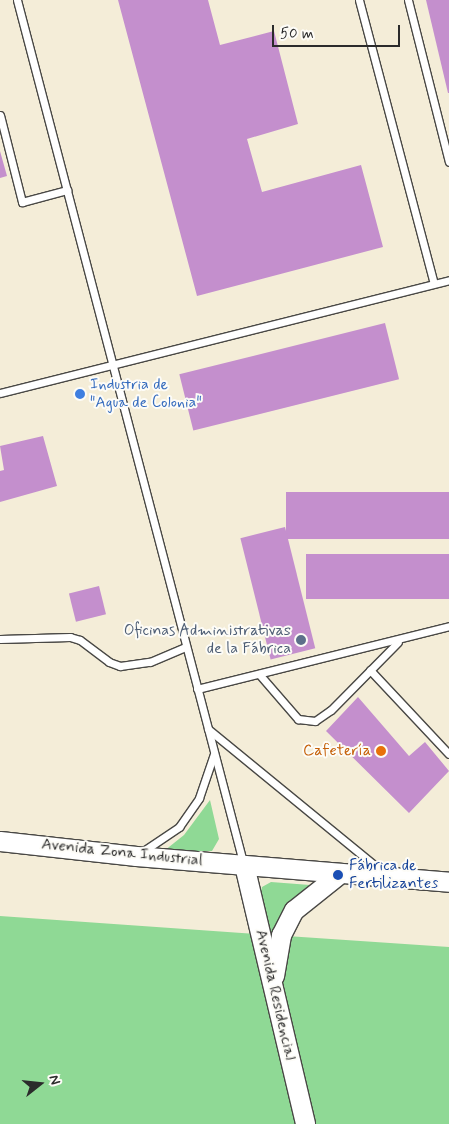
<!DOCTYPE html>
<html>
<head>
<meta charset="utf-8">
<style>
  body { margin:0 }
  #map { position:relative; width:449px; height:1124px; overflow:hidden; background:#f4edd8; font-family:Mynerve,sans-serif }
  div>[style] { position:absolute }
  .green>* { inset:0; background:#8fd995 }
  .building>* { inset:0; background:#c48fcd; transform-origin:0 0 }
  .roads { filter:drop-shadow(1px 0 #494845) drop-shadow(-1px 0 #494845) drop-shadow(0 1px #494845) drop-shadow(0 -1px #494845) }
  .lane>* { height:7px; margin:-3.5px; padding:0 3.5px; transform-origin:3.5px; border-radius:3.5px; background:#fff }
  .secondary>* { height:19px; margin:-9.5px; padding:0 9.5px; transform-origin:9.5px; border-radius:9.5px; background:#fff }
  .dots>* { width:14px; height:14px; translate:-50% -50%; box-sizing:border-box; border:2px solid #fdfcf7; border-radius:50% }
  span { translate:-50% -50%; white-space:nowrap; text-align:center; line-height:1.15; -webkit-text-stroke:4px #fdfcf7; paint-order:stroke }
  .shop-label { font-size:16px; color:#366cbe }
  .left { translate:0 -50%; text-align:left }
  .service-label { font-size:16px; color:#4e5e75 }
  .right { translate:-100% -50%; text-align:right }
  .food-label { font-size:16px; color:#c56008 }
  .street-label { font-size:16px; color:#2b2b2b }
  .transit-label { font-size:16px; color:#164399 }
  .north { position:absolute; left:15px; top:1059px; width:50px; height:50px; -webkit-text-stroke:4px #fdfcf7; paint-order:stroke; rotate:74deg; font-size:14px; font-weight:700; line-height:20px; text-align:center; color:#2b2b2b }
  .north::after { content:''; display:block; margin:auto; width:18px; height:22px; background:#2b2b2b; clip-path:polygon(50% 0,100% 100%,50% 72%,0 100%) }
  .scale { position:absolute; left:272px; top:25px; width:128px; height:22px; box-sizing:border-box; border:2px solid #2b2b2b; border-top:0; padding-left:6px; font-size:15px; line-height:18px; white-space:nowrap; color:#2b2b2b; -webkit-text-stroke:4px #fdfcf7; paint-order:stroke }
</style>
</head>
<body>
<div id="map">
  <div class="green">
    <i style="clip-path:polygon(210px 800px,219px 839px,212px 851px,164px 851px,184px 835px)"></i>
    <i style="clip-path:polygon(271px 882px,310px 885px,290px 905px,272px 935px,449px 947px,449px 1124px,0 1124px,0 916px,271px 935px,259px 899px,262px 887px)"></i>
  </div>
  <div class="building">
    <i style="clip-path:polygon(118px 0,208px 0,220px 45px,274px 31px,298px 124px,247px 139px,262px 192px,361px 165px,383px 247px,197px 296px)"></i>
    <i style="clip-path:polygon(426px 0,449px 0,449px 93px,448px 93px)"></i>
    <i style="clip-path:polygon(0 151px,7px 176px,0 178px)"></i>
    <i style="left:385px;top:323px;width:58px;height:212px;rotate:76deg"></i>
    <i style="clip-path:polygon(43px 436px,57px 486px,0 502px,0 471px,4px 470px,0 446px)"></i>
    <i style="left:449px;top:492px;width:47px;height:163px;rotate:90deg"></i>
    <i style="left:285px;top:527px;width:125px;height:46px;rotate:76deg"></i>
    <i style="left:449px;top:554px;width:45px;height:143px;rotate:90deg"></i>
    <i style="left:99px;top:586px;width:29px;height:31px;rotate:76deg"></i>
    <i style="clip-path:polygon(358px 697px,409px 756px,425px 742px,449px 771px,409px 813px,326px 731px)"></i>
  </div>
  <div class="roads">
    <div class="lane">
      <i style="left:17px;top:0;width:891px;rotate:75.31deg"></i>
      <i style="left:359px;top:0;width:293px;rotate:75.2deg"></i>
      <i style="left:408px;top:0;width:167px;rotate:75.8deg"></i>
      <i style="left:0;top:115px;width:90px;rotate:75.8deg"></i>
      <i style="left:22px;top:202px;width:47px;rotate:-14.9deg"></i>
      <i style="left:0;top:393px;width:463px;rotate:-14.1deg"></i>
      <i style="left:0;top:639px;width:70px;rotate:-1.6deg"></i>
      <i style="left:70px;top:637px;width:10px;rotate:17deg"></i>
      <i style="left:80px;top:640px;width:36px;rotate:37deg"></i>
      <i style="left:109px;top:662px;width:12px;rotate:20deg"></i>
      <i style="left:120px;top:666px;width:30px;rotate:-8deg"></i>
      <i style="left:150px;top:662px;width:39px;rotate:-23deg"></i>
      <i style="left:370px;top:670px;width:115px;rotate:46.8deg"></i>
      <i style="left:259px;top:674px;width:60px;rotate:49.1deg"></i>
      <i style="left:298px;top:719px;width:17px;rotate:7deg"></i>
      <i style="left:315px;top:721px;width:19px;rotate:-35deg"></i>
      <i style="left:331px;top:710px;width:95px;rotate:-45.4deg"></i>
      <i style="left:197px;top:689px;width:260px;rotate:-14deg"></i>
      <i style="left:208px;top:729px;width:227px;rotate:39.3deg"></i>
      <i style="left:142px;top:852px;width:45px;rotate:-34deg"></i>
      <i style="left:179px;top:827px;width:35px;rotate:-55deg"></i>
      <i style="left:199px;top:798px;width:46px;rotate:-71.2deg"></i>
    </div>
    <div class="secondary">
      <i style="left:0;top:841px;width:137px;rotate:6.3deg"></i>
      <i style="left:136px;top:856px;width:314px;rotate:4.7deg"></i>
      <i style="left:244px;top:865px;width:266px;rotate:76.7deg"></i>
      <i style="left:274px;top:976px;width:42px;rotate:-80.3deg"></i>
      <i style="left:281px;top:935px;width:28px;rotate:-63deg"></i>
      <i style="left:294px;top:910px;width:56px;rotate:-38.5deg"></i>
    </div>
  </div>
  <div class="dots">
    <i style="left:80px;top:394px;background:#3f7fe0"></i>
    <i style="left:301px;top:640px;background:#5c6f8a"></i>
    <i style="left:381px;top:751px;background:#e8710a"></i>
    <i style="left:338px;top:875px;background:#1a4fb4"></i>
  </div>
  <div class="shop-label">
    <span class="left" style="left:90px;top:394px">Industria de<br>"Agua de Colonia"</span>
  </div>
  <div class="service-label">
    <span class="right" style="left:291px;top:640px">Oficinas Administrativas<br>de la Fábrica</span>
  </div>
  <div class="food-label">
    <span class="right" style="left:371px;top:751px">Cafetería</span>
  </div>
  <div class="street-label">
    <span style="left:122px;top:853px;rotate:6deg">Avenida Zona Industrial</span>
    <span style="left:275px;top:995px;rotate:77deg">Avenida Residencial</span>
  </div>
  <div class="transit-label">
    <span class="left" style="left:349px;top:875px">Fábrica de<br>Fertilizantes</span>
  </div>
  <div class="north">N</div>
  <div class="scale">50 m</div>
</div>
</body>
</html>
